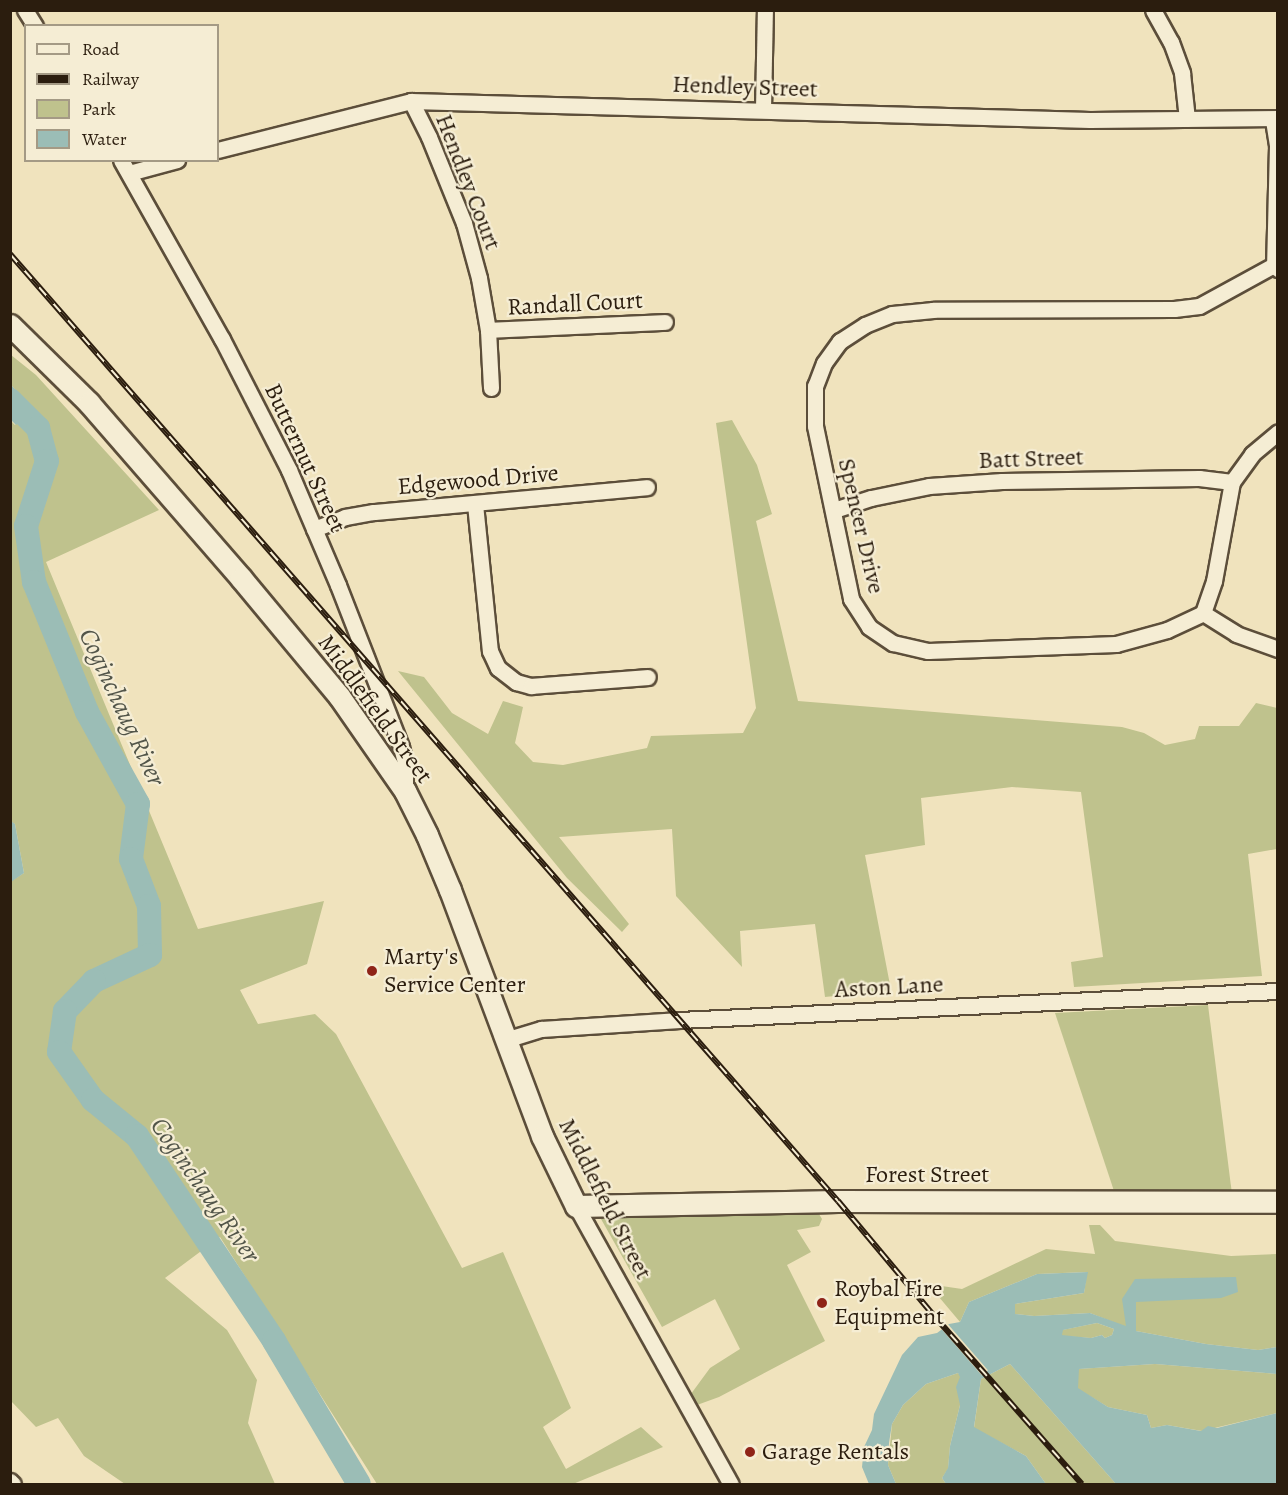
<!DOCTYPE html>
<html>
<head>
<meta charset="utf-8">
<style>
  body { margin:0 }
  #map { position:relative; width:1288px; height:1495px; overflow:hidden; background:#f0e3bd; font-family:Alegreya,serif }
  div>[style] { position:absolute }
  .green>* { inset:0; background:#bfc28d }
  .water>* { inset:0; background:#9bbdb6 }
  .pier>* { inset:0; background:#f0e3bd; transform-origin:0 0 }
  .river>* { height:24px; margin:-12px; padding:0 12px; transform-origin:12px; border-radius:12px; background:#9bbdb6 }
  .roads { filter:drop-shadow(2px 0 #5c4e3a) drop-shadow(-2px 0 #5c4e3a) drop-shadow(0 2px #5c4e3a) drop-shadow(0 -2px #5c4e3a) }
  .minor>* { height:15px; margin:-7.5px; padding:0 7.5px; transform-origin:7.5px; border-radius:7.5px; background:#f5edd4 }
  .secondary>* { height:21px; margin:-10.5px; padding:0 10.5px; transform-origin:10.5px; border-radius:10.5px; background:#f5edd4 }
  .rail>* { height:6px; margin-top:-3px; transform-origin:0; background:repeating-linear-gradient(90deg,#f5edd4 0 11px,#2b1d0e 0 22px); box-sizing:border-box; border-block:2px solid #2b1d0e }
  .dots>* { width:16px; height:16px; translate:-50% -50%; box-sizing:border-box; border:3px solid #f5edd4; border-radius:50% }
  span { translate:-50% -50%; white-space:nowrap; text-align:center; line-height:1.15; -webkit-text-stroke:4.5px #f5edd4; paint-order:stroke }
  .street-label { font-size:24px; color:#2b1d0e }
  .poi-label { font-size:24px; color:#2b1d0e }
  .left { translate:0 -50%; text-align:left }
  .water-label { font-size:26px; color:#525549; font-style:italic }
  .frame { position:absolute; inset:0; border:12px solid #2b1d0e; pointer-events:none }
  .legend { position:absolute; left:24px; top:24px; width:195px; height:138px; box-sizing:border-box; background:#f5edd4; border:2px solid #a49a85; margin:0; padding:8px 10px; list-style:none; font-size:18px; color:#2b1d0e }
  .legend li { display:flex; align-items:center; gap:12px; height:30px }
  .legend b { width:30px; border:2px solid #a49a85 }
</style>
</head>
<body>
<div id="map">
  <div class="green">
    <i style="clip-path:polygon(11px 355px,36px 375px,159px 510px,46px 562px,198px 929px,324px 901px,307px 964px,240px 990px,258px 1024px,315px 1014px,336px 1034px,462px 1268px,503px 1252px,571px 1408px,543px 1427px,566px 1469px,641px 1427px,663px 1447px,573px 1484px,377px 1484px,220px 1237px,165px 1278px,227px 1330px,257px 1380px,248px 1423px,275px 1484px,125px 1484px,84px 1456px,58px 1418px,36px 1427px,10px 1400px,10px 882px,24px 873px,15px 824px,10px 821px,10px 420px,15px 425px,32px 408px,11px 385px)"></i>
    <i style="clip-path:polygon(732px 420px,757px 465px,772px 514px,756px 521px,798px 701px,1122px 727px,1144px 733px,1165px 745px,1195px 739px,1199px 726px,1239px 726px,1256px 703px,1277px 708px,1277px 849px,1248px 854px,1262px 976px,1074px 987px,1071px 962px,1103px 957px,1081px 792px,1012px 787px,921px 798px,925px 845px,865px 855px,891px 990px,825px 997px,815px 924px,740px 931px,742px 967px,676px 896px,672px 829px,559px 837px,629px 924px,622px 932px,567px 878px,398px 671px,424px 677px,452px 713px,488px 734px,503px 701px,523px 707px,515px 743px,533px 762px,563px 765px,647px 748px,651px 736px,743px 733px,756px 708px,716px 423px)"></i>
    <i style="clip-path:polygon(1208px 1005px,1232px 1194px,1115px 1194px,1055px 1013px)"></i>
    <i style="clip-path:polygon(812px 1211px,819px 1214px,822px 1219px,819px 1226px,797px 1230px,811px 1252px,787px 1265px,825px 1341px,719px 1397px,697px 1405px,688px 1398px,710px 1368px,740px 1349px,715px 1299px,662px 1327px,601px 1219px,610px 1215px)"></i>
    <i style="clip-path:polygon(1089px 1225px,1100px 1225px,1115px 1241px,1231px 1256px,1277px 1254px,1277px 1347px,1258px 1350px,1206px 1344px,1136px 1331px,1090px 1313px,1034px 1316px,1015px 1314px,1014px 1304px,1084px 1293px,1087px 1272px,1037px 1274px,969px 1302px,960px 1322px,928px 1284px,962px 1289px,1046px 1249px,1095px 1254px)"></i>
    <i style="clip-path:polygon(1097px 1323px,1114px 1329px,1112px 1335px,1105px 1338px,1102px 1335px,1091px 1338px,1062px 1336px,1062px 1330px)"></i>
    <i style="clip-path:polygon(1010px 1364px,1116px 1484px,1046px 1484px,1026px 1456px,974px 1428px,981px 1379px)"></i>
    <i style="clip-path:polygon(1155px 1364px,1277px 1374px,1277px 1413px,1202px 1431px,1167px 1425px,1151px 1428px,1147px 1415px,1108px 1407px,1078px 1389px,1078px 1369px)"></i>
    <i style="clip-path:polygon(958px 1373px,961px 1376px,960px 1405px,950px 1446px,948px 1469px,942px 1478px,946px 1484px,896px 1484px,888px 1465px,892px 1424px,903px 1405px,926px 1384px)"></i>
  </div>
  <div class="water">
    <i style="clip-path:polygon(11px 385px,33px 408px,16px 425px,11px 420px)"></i>
    <i style="clip-path:polygon(11px 821px,15px 824px,24px 873px,11px 882px)"></i>
    <i style="clip-path:polygon(evenodd,1088px 1272px,1084px 1293px,1015px 1304px,1015px 1314px,1034px 1316px,1090px 1313px,1126px 1326px,1122px 1299px,1135px 1279px,1236px 1277px,1238px 1292px,1221px 1298px,1136px 1302px,1136px 1331px,1206px 1344px,1258px 1350px,1277px 1347px,1277px 1374px,1155px 1364px,1079px 1369px,1078px 1388px,1108px 1407px,1147px 1415px,1151px 1428px,1167px 1425px,1201px 1431px,1208px 1426px,1217px 1428px,1277px 1413px,1277px 1484px,1116px 1484px,1010px 1364px,981px 1379px,974px 1427px,1026px 1456px,1046px 1484px,946px 1484px,942px 1478px,948px 1468px,950px 1446px,960px 1405px,956px 1387px,960px 1377px,958px 1373px,926px 1384px,903px 1405px,892px 1424px,889px 1443px,888px 1465px,896px 1484px,869px 1484px,862px 1467px,864px 1447px,872px 1430px,874px 1414px,902px 1355px,918px 1337px,937px 1333px,949px 1324px,960px 1322px,969px 1302px,1037px 1274px,1088px 1272px,1097px 1323px,1114px 1329px,1112px 1335px,1105px 1338px,1102px 1335px,1091px 1338px,1062px 1335px,1063px 1330px,1097px 1323px)"></i>
  </div>
  <div class="pier">
    <i style="left:946px;top:1322px;width:64px;height:8px;rotate:49deg"></i>
  </div>
  <div class="river">
    <i style="left:10px;top:400px;width:40px;rotate:45deg"></i>
    <i style="left:38px;top:428px;width:34px;rotate:75deg"></i>
    <i style="left:47px;top:461px;width:68px;rotate:107.9deg"></i>
    <i style="left:26px;top:526px;width:57px;rotate:81.9deg"></i>
    <i style="left:34px;top:582px;width:140px;rotate:67.8deg"></i>
    <i style="left:87px;top:712px;width:105px;rotate:61deg"></i>
    <i style="left:138px;top:804px;width:55px;rotate:97.3deg"></i>
    <i style="left:131px;top:859px;width:50px;rotate:69deg"></i>
    <i style="left:149px;top:906px;width:49px;rotate:88.8deg"></i>
    <i style="left:150px;top:955px;width:62px;rotate:155.1deg"></i>
    <i style="left:94px;top:981px;width:42px;rotate:134deg"></i>
    <i style="left:65px;top:1011px;width:41px;rotate:98.3deg"></i>
    <i style="left:59px;top:1052px;width:59px;rotate:54.7deg"></i>
    <i style="left:93px;top:1100px;width:57px;rotate:39.3deg"></i>
    <i style="left:137px;top:1136px;width:247px;rotate:56.2deg"></i>
    <i style="left:274px;top:1341px;width:166px;rotate:59.3deg"></i>
  </div>
  <div class="roads">
    <div class="minor">
      <i style="left:25px;top:10px;width:19px;rotate:58deg"></i>
      <i style="left:1153px;top:10px;width:37px;rotate:61deg"></i>
      <i style="left:1171px;top:42px;width:33px;rotate:70deg"></i>
      <i style="left:1182px;top:73px;width:46px;rotate:83.8deg"></i>
      <i style="left:411px;top:101px;width:40px;rotate:63.4deg"></i>
      <i style="left:429px;top:137px;width:93px;rotate:67.9deg"></i>
      <i style="left:464px;top:223px;width:57px;rotate:74.7deg"></i>
      <i style="left:479px;top:278px;width:53px;rotate:80.2deg"></i>
      <i style="left:488px;top:330px;width:58px;rotate:87deg"></i>
      <i style="left:763px;top:110px;width:100px;rotate:-88.9deg"></i>
      <i style="left:1273px;top:120px;width:26px;rotate:81deg"></i>
      <i style="left:1277px;top:146px;width:119px;rotate:91.4deg"></i>
      <i style="left:1274px;top:265px;width:6px;rotate:45deg"></i>
      <i style="left:218px;top:150px;width:199px;rotate:-14.2deg"></i>
      <i style="left:411px;top:101px;width:679px;rotate:1.6deg"></i>
      <i style="left:1090px;top:120px;width:188px;rotate:-0.6deg"></i>
      <i style="left:121px;top:160px;width:206px;rotate:60.6deg"></i>
      <i style="left:222px;top:339px;width:147px;rotate:62.9deg"></i>
      <i style="left:289px;top:470px;width:125px;rotate:66.9deg"></i>
      <i style="left:338px;top:585px;width:174px;rotate:68.7deg"></i>
      <i style="left:401px;top:747px;width:16px;rotate:75deg"></i>
      <i style="left:405px;top:762px;width:29px;rotate:90deg"></i>
      <i style="left:129px;top:173px;width:50px;rotate:-15.2deg"></i>
      <i style="left:1274px;top:265px;width:85px;rotate:151.3deg"></i>
      <i style="left:1199px;top:306px;width:25px;rotate:173deg"></i>
      <i style="left:1174px;top:309px;width:241px;rotate:179.8deg"></i>
      <i style="left:933px;top:310px;width:41px;rotate:174.4deg"></i>
      <i style="left:892px;top:314px;width:29px;rotate:158deg"></i>
      <i style="left:865px;top:325px;width:30px;rotate:147deg"></i>
      <i style="left:840px;top:341px;width:27px;rotate:126deg"></i>
      <i style="left:824px;top:363px;width:25px;rotate:111deg"></i>
      <i style="left:815px;top:386px;width:40px;rotate:90deg"></i>
      <i style="left:815px;top:426px;width:177px;rotate:78.2deg"></i>
      <i style="left:851px;top:599px;width:33px;rotate:57deg"></i>
      <i style="left:869px;top:627px;width:29px;rotate:34deg"></i>
      <i style="left:893px;top:643px;width:36px;rotate:13deg"></i>
      <i style="left:928px;top:651px;width:188px;rotate:-2.1deg"></i>
      <i style="left:1116px;top:644px;width:53px;rotate:-15.4deg"></i>
      <i style="left:1167px;top:630px;width:40px;rotate:-25deg"></i>
      <i style="left:1203px;top:613px;width:34px;rotate:-71deg"></i>
      <i style="left:1214px;top:581px;width:101px;rotate:-79.7deg"></i>
      <i style="left:1232px;top:482px;width:34px;rotate:-54deg"></i>
      <i style="left:1252px;top:454px;width:34px;rotate:-40deg"></i>
      <i style="left:488px;top:330px;width:177px;rotate:-2.6deg"></i>
      <i style="left:475px;top:504px;width:148px;rotate:84.2deg"></i>
      <i style="left:490px;top:651px;width:19px;rotate:65deg"></i>
      <i style="left:498px;top:668px;width:23px;rotate:38deg"></i>
      <i style="left:516px;top:682px;width:16px;rotate:15deg"></i>
      <i style="left:531px;top:686px;width:117px;rotate:-4.4deg"></i>
      <i style="left:834px;top:510px;width:39px;rotate:-18deg"></i>
      <i style="left:871px;top:498px;width:59px;rotate:-11.7deg"></i>
      <i style="left:929px;top:486px;width:73px;rotate:-3.9deg"></i>
      <i style="left:1002px;top:481px;width:197px;rotate:-0.9deg"></i>
      <i style="left:1199px;top:478px;width:33px;rotate:7deg"></i>
      <i style="left:314px;top:529px;width:33px;rotate:-21deg"></i>
      <i style="left:345px;top:517px;width:29px;rotate:-10deg"></i>
      <i style="left:374px;top:512px;width:274px;rotate:-5.2deg"></i>
      <i style="left:1203px;top:613px;width:39px;rotate:32deg"></i>
      <i style="left:1236px;top:634px;width:45px;rotate:19.7deg"></i>
      <i style="left:505px;top:1040px;width:38px;rotate:-17deg"></i>
      <i style="left:541px;top:1029px;width:139px;rotate:-3.7deg"></i>
      <i style="left:680px;top:1020px;width:599px;rotate:-2.78deg"></i>
      <i style="left:576px;top:1206px;width:318px;rotate:60.9deg"></i>
      <i style="left:10px;top:1481px;width:4px;rotate:45deg"></i>
    </div>
    <div class="secondary">
      <i style="left:10px;top:325px;width:111px;rotate:44.6deg"></i>
      <i style="left:89px;top:403px;width:232px;rotate:49deg"></i>
      <i style="left:241px;top:578px;width:153px;rotate:50.3deg"></i>
      <i style="left:339px;top:696px;width:116px;rotate:55.2deg"></i>
      <i style="left:405px;top:791px;width:49px;rotate:63.4deg"></i>
      <i style="left:427px;top:835px;width:60px;rotate:67.3deg"></i>
      <i style="left:450px;top:890px;width:263px;rotate:69.5deg"></i>
      <i style="left:542px;top:1136px;width:78px;rotate:64.1deg"></i>
      <i style="left:576px;top:1206px;width:262px;rotate:-1.1deg"></i>
      <i style="left:838px;top:1201px;width:440px;rotate:0.1deg"></i>
    </div>
  </div>
  <div class="rail">
    <i style="left:10px;top:254px;width:1258px;rotate:48.84deg"></i>
    <i style="left:838px;top:1201px;width:153px;rotate:50.1deg"></i>
    <i style="left:936px;top:1318px;width:221px;rotate:48.7deg"></i>
  </div>
  <div class="dots">
    <i style="left:372px;top:971px;background:#8f2418"></i>
    <i style="left:822px;top:1303px;background:#8f2418"></i>
    <i style="left:750px;top:1452px;background:#8f2418"></i>
  </div>
  <div class="street-label">
    <span style="left:745px;top:87px;rotate:2deg">Hendley Street</span>
    <span style="left:468px;top:182px;rotate:69deg">Hendley Court</span>
    <span style="left:575px;top:304px;rotate:-3deg">Randall Court</span>
    <span style="left:305px;top:458px;rotate:65deg">Butternut Street</span>
    <span style="left:1031px;top:459px;rotate:-2deg">Batt Street</span>
    <span style="left:478px;top:480px;rotate:-5deg">Edgewood Drive</span>
    <span style="left:861px;top:526px;rotate:77deg">Spencer Drive</span>
    <span style="left:375px;top:709px;rotate:54deg">Middlefield Street</span>
    <span style="left:889px;top:987px;rotate:-3deg">Aston Lane</span>
    <span style="left:927px;top:1175px">Forest Street</span>
    <span style="left:605px;top:1199px;rotate:63deg">Middlefield Street</span>
  </div>
  <div class="poi-label">
    <span class="left" style="left:384px;top:971px">Marty's<br>Service Center</span>
    <span class="left" style="left:834px;top:1303px">Roybal Fire<br>Equipment</span>
    <span class="left" style="left:762px;top:1452px">Garage Rentals</span>
  </div>
  <div class="water-label">
    <span style="left:122px;top:707px;rotate:65deg">Coginchaug River</span>
    <span style="left:205px;top:1190px;rotate:55deg">Coginchaug River</span>
  </div>
  <div class="frame"></div>
  <ul class="legend">
  <li><b style="height:8px;background:#f5edd4"></b>Road</li>
  <li><b style="height:8px;background:#2b1d0e"></b>Railway</li>
  <li><b style="height:16px;background:#bfc28d"></b>Park</li>
  <li><b style="height:16px;background:#9bbdb6"></b>Water</li>
  </ul>
</div>
</body>
</html>
